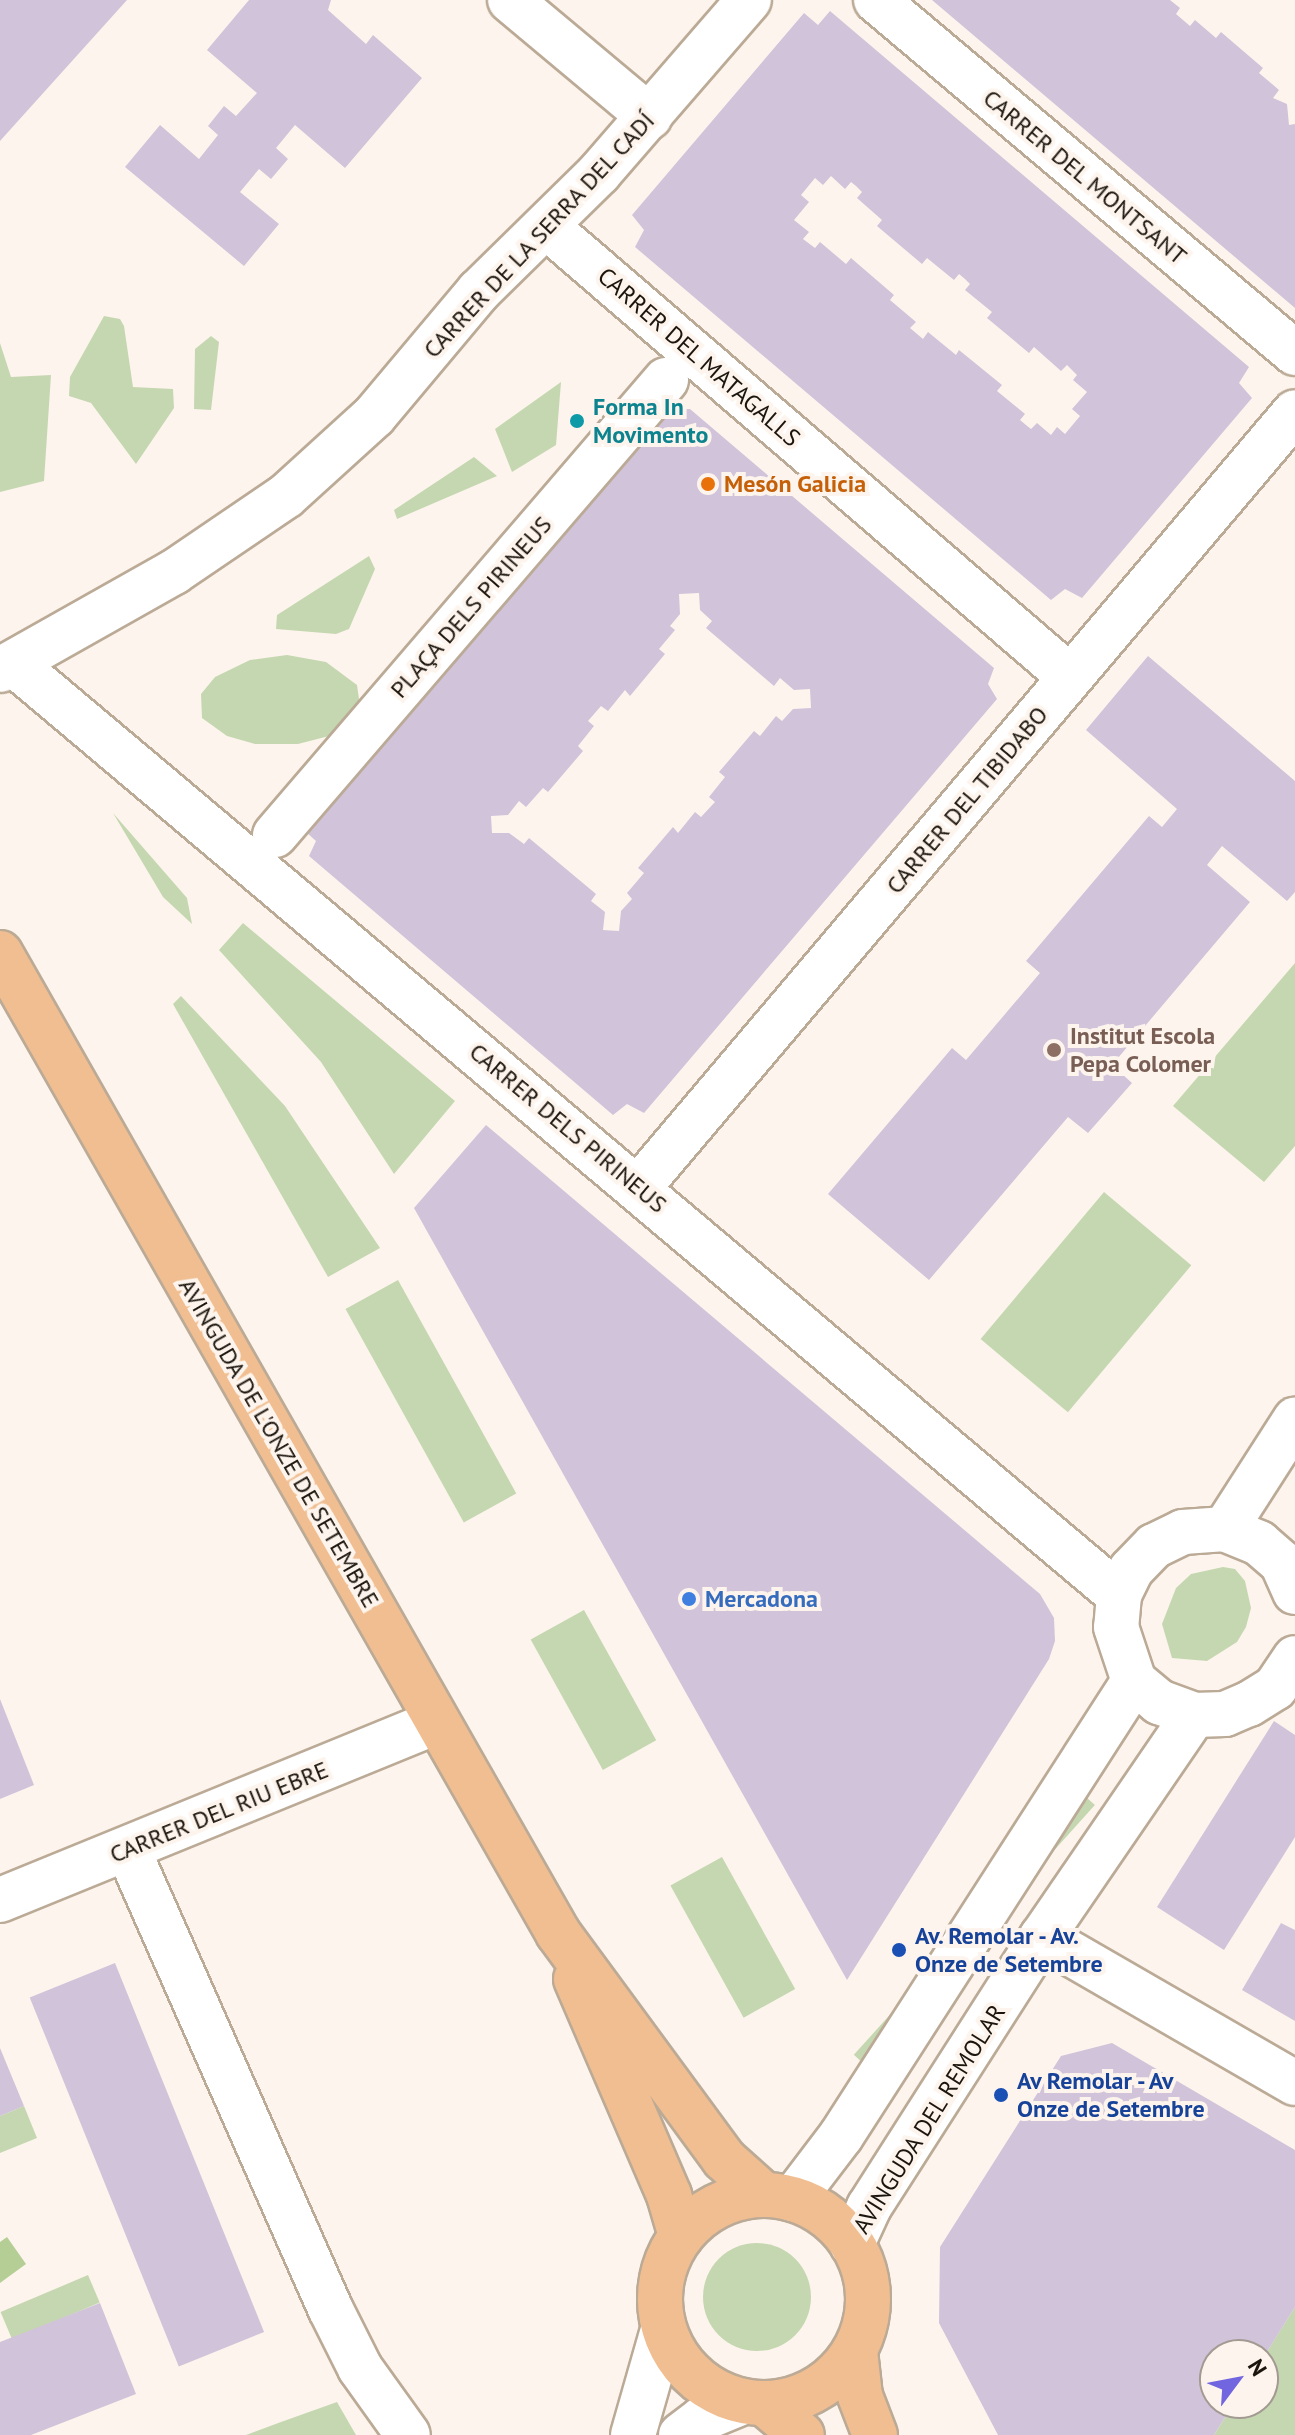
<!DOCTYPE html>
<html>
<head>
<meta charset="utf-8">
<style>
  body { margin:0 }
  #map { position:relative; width:1295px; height:2435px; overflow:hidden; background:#fdf5ed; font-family:"PT Sans",sans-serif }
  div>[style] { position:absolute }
  .green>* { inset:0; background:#c5d7b0; transform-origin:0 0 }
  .round { border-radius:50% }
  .forest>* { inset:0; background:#b5ce95 }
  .building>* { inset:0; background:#d1c3d9; transform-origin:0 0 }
  .roads { filter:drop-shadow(2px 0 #bbaa96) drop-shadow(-2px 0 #bbaa96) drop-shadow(0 2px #bbaa96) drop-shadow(0 -2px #bbaa96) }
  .minor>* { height:44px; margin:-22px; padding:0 22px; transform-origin:22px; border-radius:22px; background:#fff }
  .major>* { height:44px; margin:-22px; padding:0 22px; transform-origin:22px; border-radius:22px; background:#f0be91 }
  .major>.ring { margin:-22px; padding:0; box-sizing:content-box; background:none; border:44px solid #f0be91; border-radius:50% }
  .dots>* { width:22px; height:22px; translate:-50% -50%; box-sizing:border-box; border:4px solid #fdf5ed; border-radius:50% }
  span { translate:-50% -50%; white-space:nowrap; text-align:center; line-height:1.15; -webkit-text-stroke:8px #fdf5ed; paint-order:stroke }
  .street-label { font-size:24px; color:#1b150d }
  .culture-label { font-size:24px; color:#0d838f; font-weight:700 }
  .left { translate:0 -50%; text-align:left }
  .food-label { font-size:24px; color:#c56008; font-weight:700 }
  .education-label { font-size:24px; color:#785e54; font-weight:700 }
  .shop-label { font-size:24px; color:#366cbe; font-weight:700 }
  .transit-label { font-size:24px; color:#164399; font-weight:700 }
  .north { position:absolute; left:1199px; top:2339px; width:80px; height:80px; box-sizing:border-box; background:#fdf5ed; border:2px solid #a39b93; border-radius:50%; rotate:58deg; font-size:22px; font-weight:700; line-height:32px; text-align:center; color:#1b150d }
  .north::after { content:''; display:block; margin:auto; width:28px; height:36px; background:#7265e0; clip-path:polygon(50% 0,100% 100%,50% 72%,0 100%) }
</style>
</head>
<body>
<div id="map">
  <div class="green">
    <i style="clip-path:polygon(104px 316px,120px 319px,124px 326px,133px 387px,173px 389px,174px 408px,136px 464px,91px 403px,69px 396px,70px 377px)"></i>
    <i style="clip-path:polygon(211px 336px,219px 342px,211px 410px,194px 409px,195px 349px)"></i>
    <i style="clip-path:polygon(0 343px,11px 377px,51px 375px,44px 481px,0 492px)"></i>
    <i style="clip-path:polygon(561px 382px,556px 445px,512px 472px,495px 429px)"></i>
    <i style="clip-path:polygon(474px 457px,497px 476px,397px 519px,394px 510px)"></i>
    <i style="clip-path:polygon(369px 556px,375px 569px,349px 629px,336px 634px,276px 629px,277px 615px)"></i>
    <i style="clip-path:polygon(287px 655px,326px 662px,357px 685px,360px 706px,333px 735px,298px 744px,255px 744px,227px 736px,202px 718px,201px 694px,215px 677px,250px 660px)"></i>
    <i style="clip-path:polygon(113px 813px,187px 898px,192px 924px,163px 897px)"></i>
    <i style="clip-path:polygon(243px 923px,455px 1101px,394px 1174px,321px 1062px,219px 950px)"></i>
    <i style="clip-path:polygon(1295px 963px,1295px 1146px,1264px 1182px,1173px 1106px)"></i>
    <i style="clip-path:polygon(181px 996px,285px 1106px,380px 1248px,328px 1277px,173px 1004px)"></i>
    <i style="left:1104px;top:1192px;width:114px;height:192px;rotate:40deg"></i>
    <i style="left:398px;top:1280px;width:244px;height:60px;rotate:61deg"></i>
    <i style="clip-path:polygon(1223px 1567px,1235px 1569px,1245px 1581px,1251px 1608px,1246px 1627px,1237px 1642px,1207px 1661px,1172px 1658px,1162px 1624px,1176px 1588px,1191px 1574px)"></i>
    <i style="left:584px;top:1610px;width:149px;height:61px;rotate:61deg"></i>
    <i style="left:1086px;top:1797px;width:12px;height:347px;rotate:42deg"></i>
    <i style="left:722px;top:1857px;width:151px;height:59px;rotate:61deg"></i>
    <i style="clip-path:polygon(24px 2106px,37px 2138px,0 2153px,0 2116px)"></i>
    <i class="round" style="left:703px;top:2243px;width:108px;height:108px"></i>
    <i style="left:88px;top:2275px;width:30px;height:95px;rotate:67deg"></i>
    <i style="clip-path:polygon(1295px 2307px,1295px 2435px,1214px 2435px,1234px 2403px,1263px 2403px,1263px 2358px)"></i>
    <i style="clip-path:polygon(337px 2402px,356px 2435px,246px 2435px,281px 2422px)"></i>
  </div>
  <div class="forest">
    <i style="clip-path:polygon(7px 2237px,26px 2264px,0 2283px,0 2242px)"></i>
  </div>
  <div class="building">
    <i style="clip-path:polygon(0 0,127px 0,0 141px)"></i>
    <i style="clip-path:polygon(249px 0,331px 0,328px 10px,366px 44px,373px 35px,422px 78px,345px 168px,295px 125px,276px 148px,288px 159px,271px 179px,259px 169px,240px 192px,279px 224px,244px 266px,125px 167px,160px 125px,199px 159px,218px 135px,208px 126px,224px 106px,236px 116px,257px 93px,207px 50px)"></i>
    <i style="clip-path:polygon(932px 0,1170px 0,1180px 8px,1176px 14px,1190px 26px,1195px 20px,1216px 38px,1221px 32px,1263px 68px,1259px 73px,1279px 90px,1273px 98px,1287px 104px,1289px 125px,1295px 124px,1295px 308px)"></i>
    <i style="clip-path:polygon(evenodd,830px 11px,1249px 367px,1239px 383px,1252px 398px,1082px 598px,1065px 589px,1051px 600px,635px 247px,644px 230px,632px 215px,804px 13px,818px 25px,830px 11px,831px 176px,845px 189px,851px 182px,856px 186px,862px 192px,857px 198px,882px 220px,877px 226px,922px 264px,927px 258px,954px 280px,959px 274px,965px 279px,970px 284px,965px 290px,992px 312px,987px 318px,1029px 353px,1034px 347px,1061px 371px,1067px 365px,1077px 375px,1073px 380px,1087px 392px,1072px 409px,1080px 416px,1065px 434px,1057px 427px,1051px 435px,1037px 423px,1031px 429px,1026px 425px,1020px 420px,1025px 414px,997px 391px,1002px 385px,959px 350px,956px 355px,928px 332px,923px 339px,910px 328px,916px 322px,890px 300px,894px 295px,851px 258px,846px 264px,820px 242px,815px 248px,803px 239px,809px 232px,794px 220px,809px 202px,801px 195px,815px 178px,823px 185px,831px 176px)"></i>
    <i style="clip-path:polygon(evenodd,683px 409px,690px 409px,994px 668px,988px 684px,997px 699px,644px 1113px,627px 1104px,613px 1115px,309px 856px,316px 841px,306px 832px,667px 412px,675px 419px,683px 409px,699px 593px,700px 610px,712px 621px,706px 628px,774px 686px,780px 678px,794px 690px,810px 689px,811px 708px,793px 709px,782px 721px,776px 716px,760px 736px,754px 731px,719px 772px,725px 777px,709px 797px,715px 802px,701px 817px,695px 812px,678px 833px,673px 827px,638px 868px,644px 873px,627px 893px,632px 899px,621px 911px,619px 931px,603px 930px,605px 912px,591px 901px,596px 894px,529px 838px,524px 844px,509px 833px,492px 833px,491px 816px,508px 815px,519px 801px,526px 807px,543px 788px,548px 792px,583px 751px,578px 746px,594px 726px,588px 721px,601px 706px,608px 711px,625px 690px,630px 696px,665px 654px,659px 649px,675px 630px,670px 626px,680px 614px,679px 594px,699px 593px)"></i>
    <i style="clip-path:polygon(1148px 656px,1295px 781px,1295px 892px,1287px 901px,1222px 846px,1207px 865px,1250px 902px,1112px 1065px,1132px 1083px,1088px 1133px,1068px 1117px,929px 1280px,828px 1194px,952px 1048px,966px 1060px,1040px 973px,1026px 961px,1149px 816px,1162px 827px,1177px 809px,1086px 730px)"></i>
    <i style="clip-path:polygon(486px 1125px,1040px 1594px,1054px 1618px,1055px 1641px,1049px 1659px,847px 1980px,414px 1208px)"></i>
    <i style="clip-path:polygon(0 1699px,34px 1785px,0 1799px)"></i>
    <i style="clip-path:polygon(1274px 1721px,1295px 1735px,1295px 1837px,1224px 1950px,1157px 1907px)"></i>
    <i style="clip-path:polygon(1281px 1923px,1295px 1930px,1295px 2021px,1242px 1990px)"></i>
    <i style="left:115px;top:1963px;width:398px;height:92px;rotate:68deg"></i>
    <i style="clip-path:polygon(1112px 2043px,1295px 2150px,1295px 2307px,1265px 2355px,1215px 2355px,1215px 2403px,1234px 2403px,1214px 2435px,998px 2435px,939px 2323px,940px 2247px,1061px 2056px)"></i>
    <i style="clip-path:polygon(0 2048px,24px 2106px,0 2116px)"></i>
    <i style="clip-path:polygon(100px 2303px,136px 2394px,31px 2435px,0 2435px,0 2342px)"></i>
  </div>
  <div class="roads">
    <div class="minor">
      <i style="left:510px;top:0;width:182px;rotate:39.9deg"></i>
      <i style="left:876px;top:0;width:548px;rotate:40.11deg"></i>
      <i style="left:546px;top:226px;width:691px;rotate:40.72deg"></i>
      <i style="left:14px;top:664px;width:1445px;rotate:40.12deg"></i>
      <i style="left:0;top:670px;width:200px;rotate:-29.4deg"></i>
      <i style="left:174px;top:572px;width:135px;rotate:-34.2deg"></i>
      <i style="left:286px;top:496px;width:119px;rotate:-42.3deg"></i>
      <i style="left:374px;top:416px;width:163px;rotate:-50deg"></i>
      <i style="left:479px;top:291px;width:168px;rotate:-44.5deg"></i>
      <i style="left:599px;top:173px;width:229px;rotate:-49.1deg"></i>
      <i style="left:275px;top:835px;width:600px;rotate:-49.33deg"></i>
      <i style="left:639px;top:1187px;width:1015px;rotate:-49.75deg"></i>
      <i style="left:1225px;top:1529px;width:130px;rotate:-57.3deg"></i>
      <i style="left:1295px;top:1592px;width:32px;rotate:-114deg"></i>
      <i style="left:1282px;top:1563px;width:30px;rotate:-139deg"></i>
      <i style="left:1259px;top:1543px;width:37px;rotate:-158deg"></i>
      <i style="left:1225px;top:1529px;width:42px;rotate:175.9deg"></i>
      <i style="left:1183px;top:1532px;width:32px;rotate:154deg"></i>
      <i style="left:1154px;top:1546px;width:33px;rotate:134deg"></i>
      <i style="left:1131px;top:1570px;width:28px;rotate:116deg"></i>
      <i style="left:1119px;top:1595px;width:32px;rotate:95deg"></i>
      <i style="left:1116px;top:1627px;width:57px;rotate:71.6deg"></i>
      <i style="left:1134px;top:1681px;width:33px;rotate:40deg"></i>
      <i style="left:1159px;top:1702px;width:37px;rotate:20deg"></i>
      <i style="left:1194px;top:1715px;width:31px;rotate:-2deg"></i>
      <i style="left:1225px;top:1714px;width:26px;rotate:-23deg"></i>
      <i style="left:1249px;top:1704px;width:31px;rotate:-32deg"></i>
      <i style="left:1275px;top:1688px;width:36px;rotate:-56deg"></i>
      <i style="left:128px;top:1850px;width:501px;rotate:66.2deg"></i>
      <i style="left:330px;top:2308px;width:67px;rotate:63.4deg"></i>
      <i style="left:360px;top:2368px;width:82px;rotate:54.4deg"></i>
      <i style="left:0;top:1900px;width:472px;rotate:-22.2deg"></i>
      <i style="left:1042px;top:1937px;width:292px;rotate:30deg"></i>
      <i style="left:793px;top:2199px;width:79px;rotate:-52.7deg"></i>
      <i style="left:841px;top:2136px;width:541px;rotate:-57.22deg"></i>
      <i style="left:852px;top:2244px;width:41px;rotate:-65.3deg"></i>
      <i style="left:869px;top:2207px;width:321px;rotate:-57.4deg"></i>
      <i style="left:1042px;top:1937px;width:269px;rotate:-55.6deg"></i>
      <i style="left:633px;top:2435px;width:109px;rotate:-74.1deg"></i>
      <i style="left:681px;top:2435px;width:26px;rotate:-37deg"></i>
      <i style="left:702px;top:2419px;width:44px;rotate:-22.5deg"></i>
    </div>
    <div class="major">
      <i style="left:0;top:953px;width:1128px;rotate:60.34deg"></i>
      <i style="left:558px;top:1933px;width:280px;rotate:53.7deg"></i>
      <i style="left:724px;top:2159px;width:52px;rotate:41.9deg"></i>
      <i style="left:576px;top:1979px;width:235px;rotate:66.7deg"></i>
      <i style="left:669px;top:2195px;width:43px;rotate:73.7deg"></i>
      <i class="ring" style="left:660px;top:2195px;width:164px;height:164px"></i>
      <i style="left:855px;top:2351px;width:45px;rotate:83.7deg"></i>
      <i style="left:860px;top:2396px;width:42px;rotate:69deg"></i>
      <i style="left:765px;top:2404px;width:48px;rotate:40deg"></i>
    </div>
  </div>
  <div class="dots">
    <i style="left:577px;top:421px;background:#0f9aa8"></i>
    <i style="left:708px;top:484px;background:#e8710a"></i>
    <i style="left:1054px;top:1050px;background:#8d6e63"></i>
    <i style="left:689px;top:1599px;background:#3f7fe0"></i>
    <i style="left:899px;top:1950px;background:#1a4fb4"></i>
    <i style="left:1001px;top:2095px;background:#1a4fb4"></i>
  </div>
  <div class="street-label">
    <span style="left:1085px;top:177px;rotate:40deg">CARRER DEL MONTSANT</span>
    <span style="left:539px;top:235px;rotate:-47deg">CARRER DE LA SERRA DEL CADÍ</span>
    <span style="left:699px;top:357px;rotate:41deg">CARRER DEL MATAGALLS</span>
    <span style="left:471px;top:607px;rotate:-49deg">PLAÇA DELS PIRINEUS</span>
    <span style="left:967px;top:800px;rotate:-50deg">CARRER DEL TIBIDABO</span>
    <span style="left:568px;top:1128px;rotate:40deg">CARRER DELS PIRINEUS</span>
    <span style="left:279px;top:1443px;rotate:60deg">AVINGUDA DE L'ONZE DE SETEMBRE</span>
    <span style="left:219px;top:1812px;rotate:-22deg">CARRER DEL RIU EBRE</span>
    <span style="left:929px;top:2119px;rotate:-58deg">AVINGUDA DEL REMOLAR</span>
  </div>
  <div class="culture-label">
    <span class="left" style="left:593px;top:421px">Forma In<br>Movimento</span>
  </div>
  <div class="food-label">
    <span class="left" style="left:724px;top:484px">Mesón Galicia</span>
  </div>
  <div class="education-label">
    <span class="left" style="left:1070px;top:1050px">Institut Escola<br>Pepa Colomer</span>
  </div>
  <div class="shop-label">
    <span class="left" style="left:705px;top:1599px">Mercadona</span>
  </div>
  <div class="transit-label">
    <span class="left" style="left:915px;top:1950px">Av. Remolar - Av.<br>Onze de Setembre</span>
    <span class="left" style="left:1017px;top:2095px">Av Remolar - Av<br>Onze de Setembre</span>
  </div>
  <div class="north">N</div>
</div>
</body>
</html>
